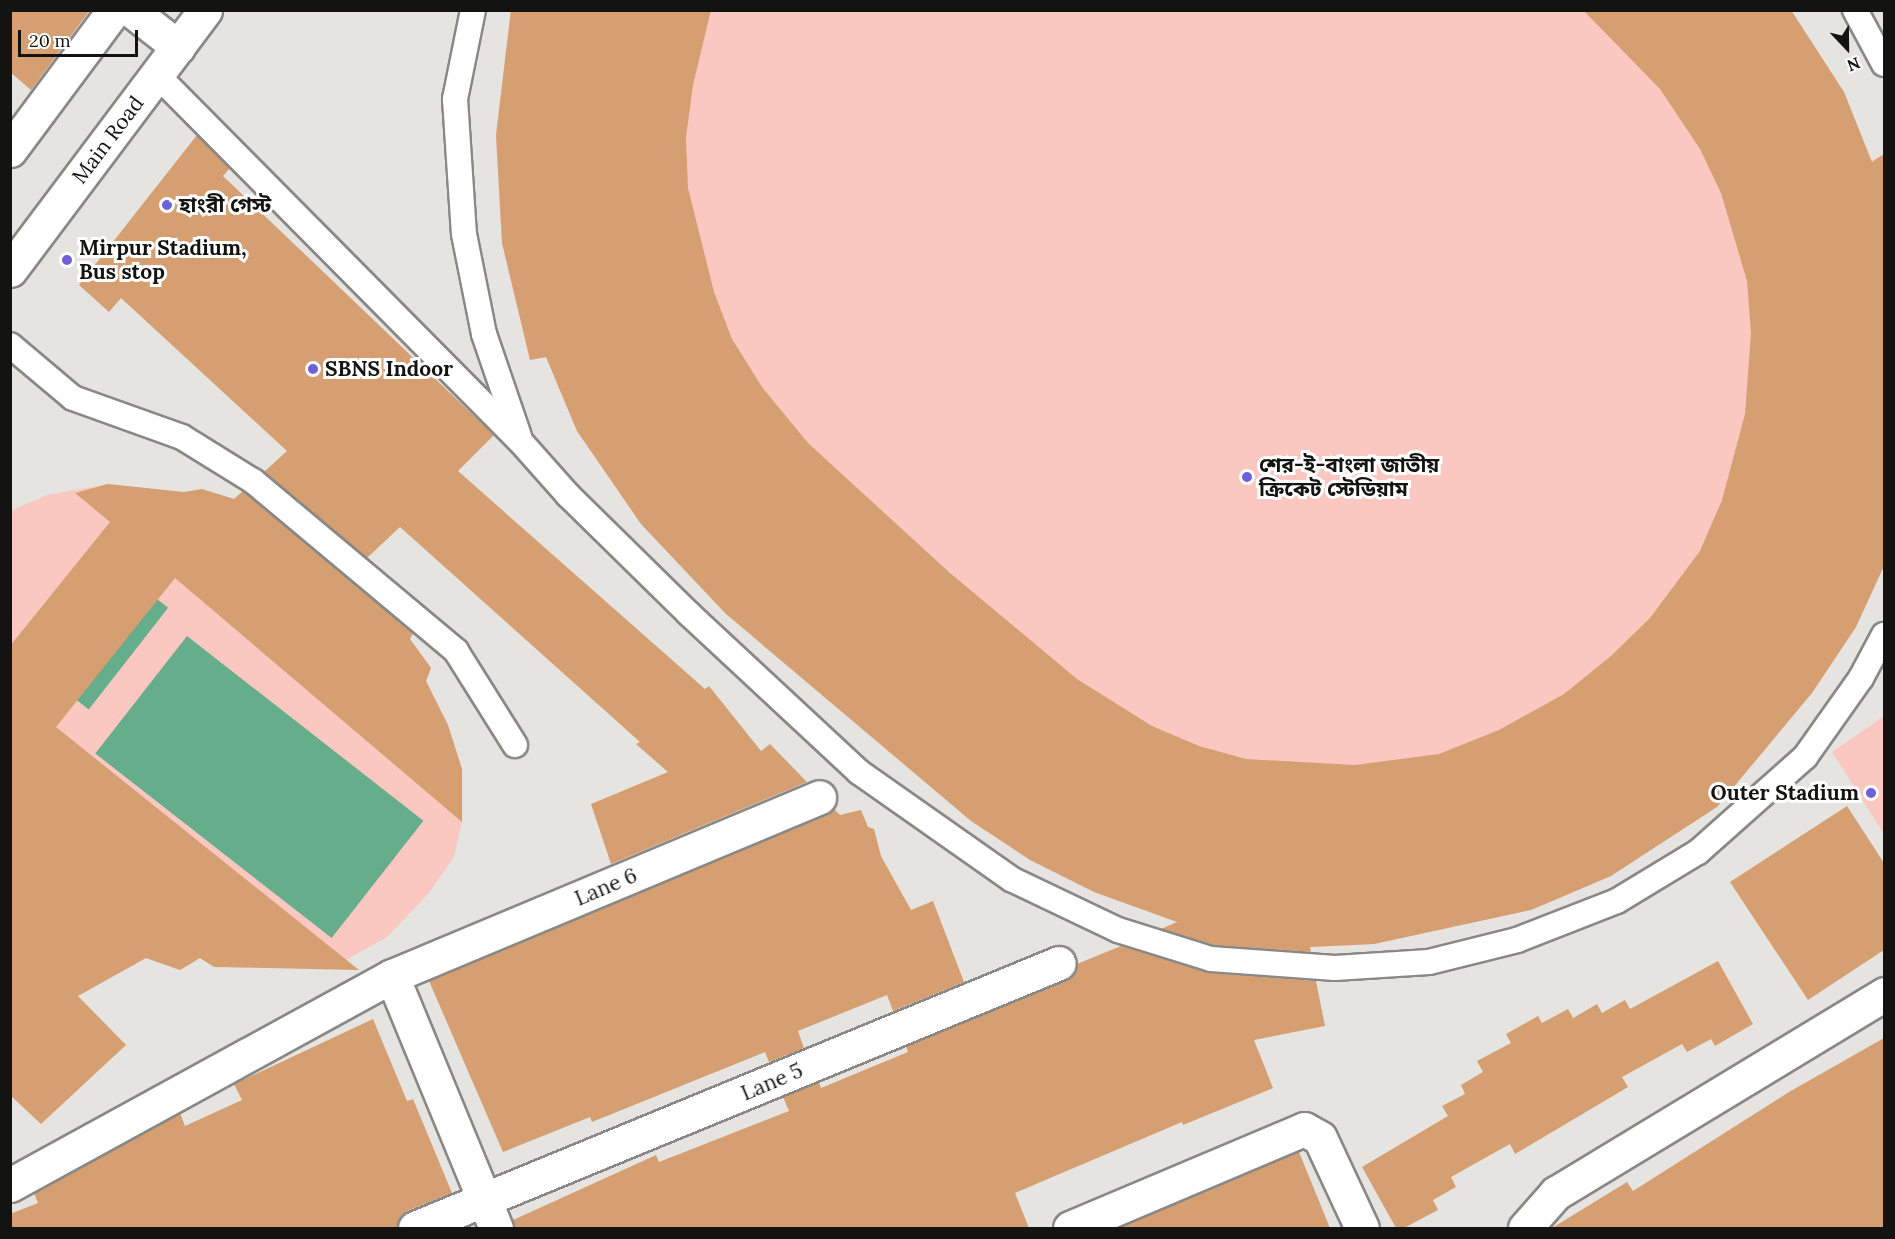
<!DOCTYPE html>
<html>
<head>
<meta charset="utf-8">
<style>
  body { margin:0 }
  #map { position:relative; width:1895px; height:1239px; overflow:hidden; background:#e5e4e1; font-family:Lora,"Noto Sans Bengali",serif }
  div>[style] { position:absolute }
  .green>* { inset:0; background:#fbc7c1 }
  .water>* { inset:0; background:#65ad8b; transform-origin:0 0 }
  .building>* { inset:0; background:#d69f72 }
  .roads { filter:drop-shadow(2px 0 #898885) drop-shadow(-2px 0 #898885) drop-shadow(0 2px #898885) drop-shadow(0 -2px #898885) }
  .service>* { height:24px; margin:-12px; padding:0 12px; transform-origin:12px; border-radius:12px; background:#fff }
  .minor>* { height:33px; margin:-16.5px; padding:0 16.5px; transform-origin:16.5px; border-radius:16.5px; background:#fff }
  .primary>* { height:33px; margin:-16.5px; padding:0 16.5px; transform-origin:16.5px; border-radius:16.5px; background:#fff }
  .dots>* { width:16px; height:16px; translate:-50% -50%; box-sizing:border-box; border:3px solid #fff; border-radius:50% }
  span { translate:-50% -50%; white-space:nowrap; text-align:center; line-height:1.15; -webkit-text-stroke:6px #fff; paint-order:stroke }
  .street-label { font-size:21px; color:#131312 }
  .poi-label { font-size:21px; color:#131312; font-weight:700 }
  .left { translate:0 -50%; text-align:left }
  .right { translate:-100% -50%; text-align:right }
  .frame { position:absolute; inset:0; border:12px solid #131312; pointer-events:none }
  .north { position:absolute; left:1817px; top:18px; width:60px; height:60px; -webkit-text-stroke:4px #fff; paint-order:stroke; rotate:158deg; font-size:16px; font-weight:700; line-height:24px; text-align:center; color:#131312 }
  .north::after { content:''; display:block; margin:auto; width:21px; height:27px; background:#131312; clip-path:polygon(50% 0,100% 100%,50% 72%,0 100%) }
  .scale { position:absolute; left:18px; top:30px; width:120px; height:27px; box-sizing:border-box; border:3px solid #131312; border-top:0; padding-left:8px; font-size:18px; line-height:21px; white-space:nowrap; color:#131312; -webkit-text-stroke:4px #fff; paint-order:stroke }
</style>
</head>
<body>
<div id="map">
  <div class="green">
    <i style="clip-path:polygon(511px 11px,1791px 11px,1844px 92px,1871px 161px,1884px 154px,1884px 566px,1856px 627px,1812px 693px,1611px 876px,1531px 910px,1374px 944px,1313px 947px,1247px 938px,726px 614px,641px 524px,577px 431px,546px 357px,530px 360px,502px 243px,496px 135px)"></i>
    <i style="clip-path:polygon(108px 484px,237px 503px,252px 486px,419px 623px,410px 639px,431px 668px,426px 681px,448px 725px,462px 769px,462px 822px,454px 857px,428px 894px,387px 937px,346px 960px,200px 958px,180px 970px,146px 958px,127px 969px,11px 857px,10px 511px,47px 495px)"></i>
    <i style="clip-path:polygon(1884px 716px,1884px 834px,1832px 752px)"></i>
  </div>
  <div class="water">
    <i style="left:98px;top:553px;width:89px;height:129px;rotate:38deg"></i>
    <i style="left:187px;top:636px;width:300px;height:149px;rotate:38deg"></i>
  </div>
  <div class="building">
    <i style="clip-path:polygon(10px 10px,90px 10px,31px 90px,10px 72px)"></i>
    <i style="clip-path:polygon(511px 10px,711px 10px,693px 85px,686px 137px,688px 188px,714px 292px,732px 339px,762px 387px,808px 443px,950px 573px,1077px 679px,1152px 726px,1199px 746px,1246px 759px,1355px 765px,1439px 754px,1499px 730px,1564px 694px,1611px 656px,1650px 618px,1700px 551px,1722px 500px,1745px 414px,1751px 333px,1747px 281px,1721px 193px,1700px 149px,1660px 89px,1583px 10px,1791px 10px,1844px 92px,1872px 162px,1884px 154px,1884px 566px,1856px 627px,1812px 693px,1717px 807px,1611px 876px,1531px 910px,1374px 944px,1310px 947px,1311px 952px,1214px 945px,1161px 929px,1177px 922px,1094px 892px,1030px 860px,971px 821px,726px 614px,641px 524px,577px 431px,546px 357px,530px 360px,502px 243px,496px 135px)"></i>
    <i style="clip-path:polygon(197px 135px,230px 168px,223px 176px,494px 435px,458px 471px,705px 689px,709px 686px,761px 751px,770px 744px,807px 782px,611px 864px,591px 804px,668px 772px,636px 744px,640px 742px,400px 527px,367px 558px,264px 472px,287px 451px,121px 298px,109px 312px,79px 285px)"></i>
    <i style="clip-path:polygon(108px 484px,184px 492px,202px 489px,234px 499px,243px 491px,413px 633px,410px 639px,431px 668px,426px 681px,448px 725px,462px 769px,462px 822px,175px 578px,56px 727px,359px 970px,214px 967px,200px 958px,180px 970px,146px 958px,78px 996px,126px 1045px,41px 1124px,10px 1095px,10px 646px,110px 522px,75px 493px)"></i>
    <i style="clip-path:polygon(1847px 806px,1884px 863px,1884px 950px,1808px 1000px,1730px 882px)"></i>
    <i style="clip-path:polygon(834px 809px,840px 815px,861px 810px,868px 827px,874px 829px,881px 856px,911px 910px,933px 901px,964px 982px,893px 1011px,887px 995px,798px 1031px,804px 1048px,769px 1062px,765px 1052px,592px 1122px,590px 1117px,503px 1152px,429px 981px)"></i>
    <i style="clip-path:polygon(1121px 946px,1210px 973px,1316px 981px,1325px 1026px,1254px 1040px,1273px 1088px,1183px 1125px,1182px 1122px,1015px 1193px,1029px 1228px,514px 1228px,513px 1220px,656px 1155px,659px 1162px,789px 1111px,783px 1097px,819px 1082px,821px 1088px,908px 1052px,906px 1046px,1066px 980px,1077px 964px)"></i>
    <i style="clip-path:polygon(1718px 961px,1753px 1024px,1715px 1046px,1711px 1039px,1687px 1052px,1682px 1044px,1622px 1077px,1628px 1087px,1515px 1154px,1510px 1144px,1451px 1177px,1456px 1187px,1433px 1200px,1438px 1210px,1404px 1228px,1396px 1228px,1362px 1167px,1448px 1116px,1442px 1106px,1465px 1094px,1461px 1085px,1483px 1072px,1477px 1061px,1511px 1043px,1506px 1034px,1538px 1016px,1542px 1023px,1568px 1009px,1573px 1018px,1597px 1004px,1602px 1013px,1625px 1000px,1630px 1009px)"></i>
    <i style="clip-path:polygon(373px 1019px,407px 1101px,413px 1099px,452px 1193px,407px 1211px,400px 1217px,397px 1228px,10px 1228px,10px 1214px,38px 1203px,34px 1193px,180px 1113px,185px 1126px,242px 1100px,234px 1084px)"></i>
    <i style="clip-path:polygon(1884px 1038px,1884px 1228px,1552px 1228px,1627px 1182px,1633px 1191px,1789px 1092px)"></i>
    <i style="clip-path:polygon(1299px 1152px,1330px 1228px,1117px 1228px)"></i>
  </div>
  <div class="roads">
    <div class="service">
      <i style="left:473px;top:10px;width:91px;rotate:101.4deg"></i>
      <i style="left:455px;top:99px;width:135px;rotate:86.2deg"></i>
      <i style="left:464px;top:234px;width:102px;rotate:78.7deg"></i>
      <i style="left:484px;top:334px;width:108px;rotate:71.1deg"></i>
      <i style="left:1855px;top:10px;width:61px;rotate:61.8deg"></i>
      <i style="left:157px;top:75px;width:515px;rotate:45.24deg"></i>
      <i style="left:520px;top:441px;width:72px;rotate:48.4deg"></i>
      <i style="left:568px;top:495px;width:170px;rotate:44.5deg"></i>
      <i style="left:689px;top:614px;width:232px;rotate:42.9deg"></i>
      <i style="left:859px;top:772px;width:186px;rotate:35.1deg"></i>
      <i style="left:1011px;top:879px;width:119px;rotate:25.5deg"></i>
      <i style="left:1118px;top:930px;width:97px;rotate:17.3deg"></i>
      <i style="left:1211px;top:959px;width:124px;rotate:4.2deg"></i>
      <i style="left:1335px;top:968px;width:94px;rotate:-3.7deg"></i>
      <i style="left:1429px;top:962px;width:91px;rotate:-14deg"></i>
      <i style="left:1517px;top:940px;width:107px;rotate:-21.3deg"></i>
      <i style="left:1617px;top:901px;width:95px;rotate:-31.2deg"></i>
      <i style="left:1698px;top:852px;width:143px;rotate:-41.6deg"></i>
      <i style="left:1805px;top:757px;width:97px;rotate:-54.7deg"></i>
      <i style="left:1861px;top:678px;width:49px;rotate:-61.9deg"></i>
      <i style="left:10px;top:345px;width:82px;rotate:40.1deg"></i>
      <i style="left:73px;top:398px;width:116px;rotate:19.7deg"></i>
      <i style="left:182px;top:437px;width:84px;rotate:31.8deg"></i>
      <i style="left:253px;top:481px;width:265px;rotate:39.9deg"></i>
      <i style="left:456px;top:651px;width:111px;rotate:57.9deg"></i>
    </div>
    <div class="minor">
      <i style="left:392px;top:976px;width:273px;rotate:67.6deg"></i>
      <i style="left:10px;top:1185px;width:435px;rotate:-28.7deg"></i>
      <i style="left:392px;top:976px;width:463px;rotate:-22.7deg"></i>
      <i style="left:415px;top:1228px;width:696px;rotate:-22.37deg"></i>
      <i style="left:1070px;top:1228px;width:254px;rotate:-22.9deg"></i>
      <i style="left:1304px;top:1129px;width:18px;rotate:29deg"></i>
      <i style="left:1320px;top:1138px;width:99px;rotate:65deg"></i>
      <i style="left:1525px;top:1228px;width:47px;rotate:-48.5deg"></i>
      <i style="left:1556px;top:1193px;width:384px;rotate:-31.2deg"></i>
    </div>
    <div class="primary">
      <i style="left:131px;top:10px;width:60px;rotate:38.2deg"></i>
      <i style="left:10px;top:150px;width:174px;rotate:-53.4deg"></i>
      <i style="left:10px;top:270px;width:325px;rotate:-53.1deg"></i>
    </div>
  </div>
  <div class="dots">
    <i style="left:167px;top:205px;background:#6c61db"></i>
    <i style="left:67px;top:260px;background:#6c61db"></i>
    <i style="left:313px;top:369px;background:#6c61db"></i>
    <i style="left:1247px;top:477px;background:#6c61db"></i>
    <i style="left:1871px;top:793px;background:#6c61db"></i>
  </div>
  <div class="street-label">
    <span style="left:108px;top:140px;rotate:-53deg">Main Road</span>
    <span style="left:606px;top:887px;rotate:-23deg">Lane 6</span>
    <span style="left:772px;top:1082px;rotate:-23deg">Lane 5</span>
  </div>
  <div class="poi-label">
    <span class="left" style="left:179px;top:205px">হাংরী গেস্ট</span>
    <span class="left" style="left:79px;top:260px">Mirpur Stadium,<br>Bus stop</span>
    <span class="left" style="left:325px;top:369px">SBNS Indoor</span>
    <span class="left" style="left:1259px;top:477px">শের-ই-বাংলা জাতীয়<br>ক্রিকেট স্টেডিয়াম</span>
    <span class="right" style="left:1859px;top:793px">Outer Stadium</span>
  </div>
  <div class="frame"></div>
  <div class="north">N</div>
  <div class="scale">20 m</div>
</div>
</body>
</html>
